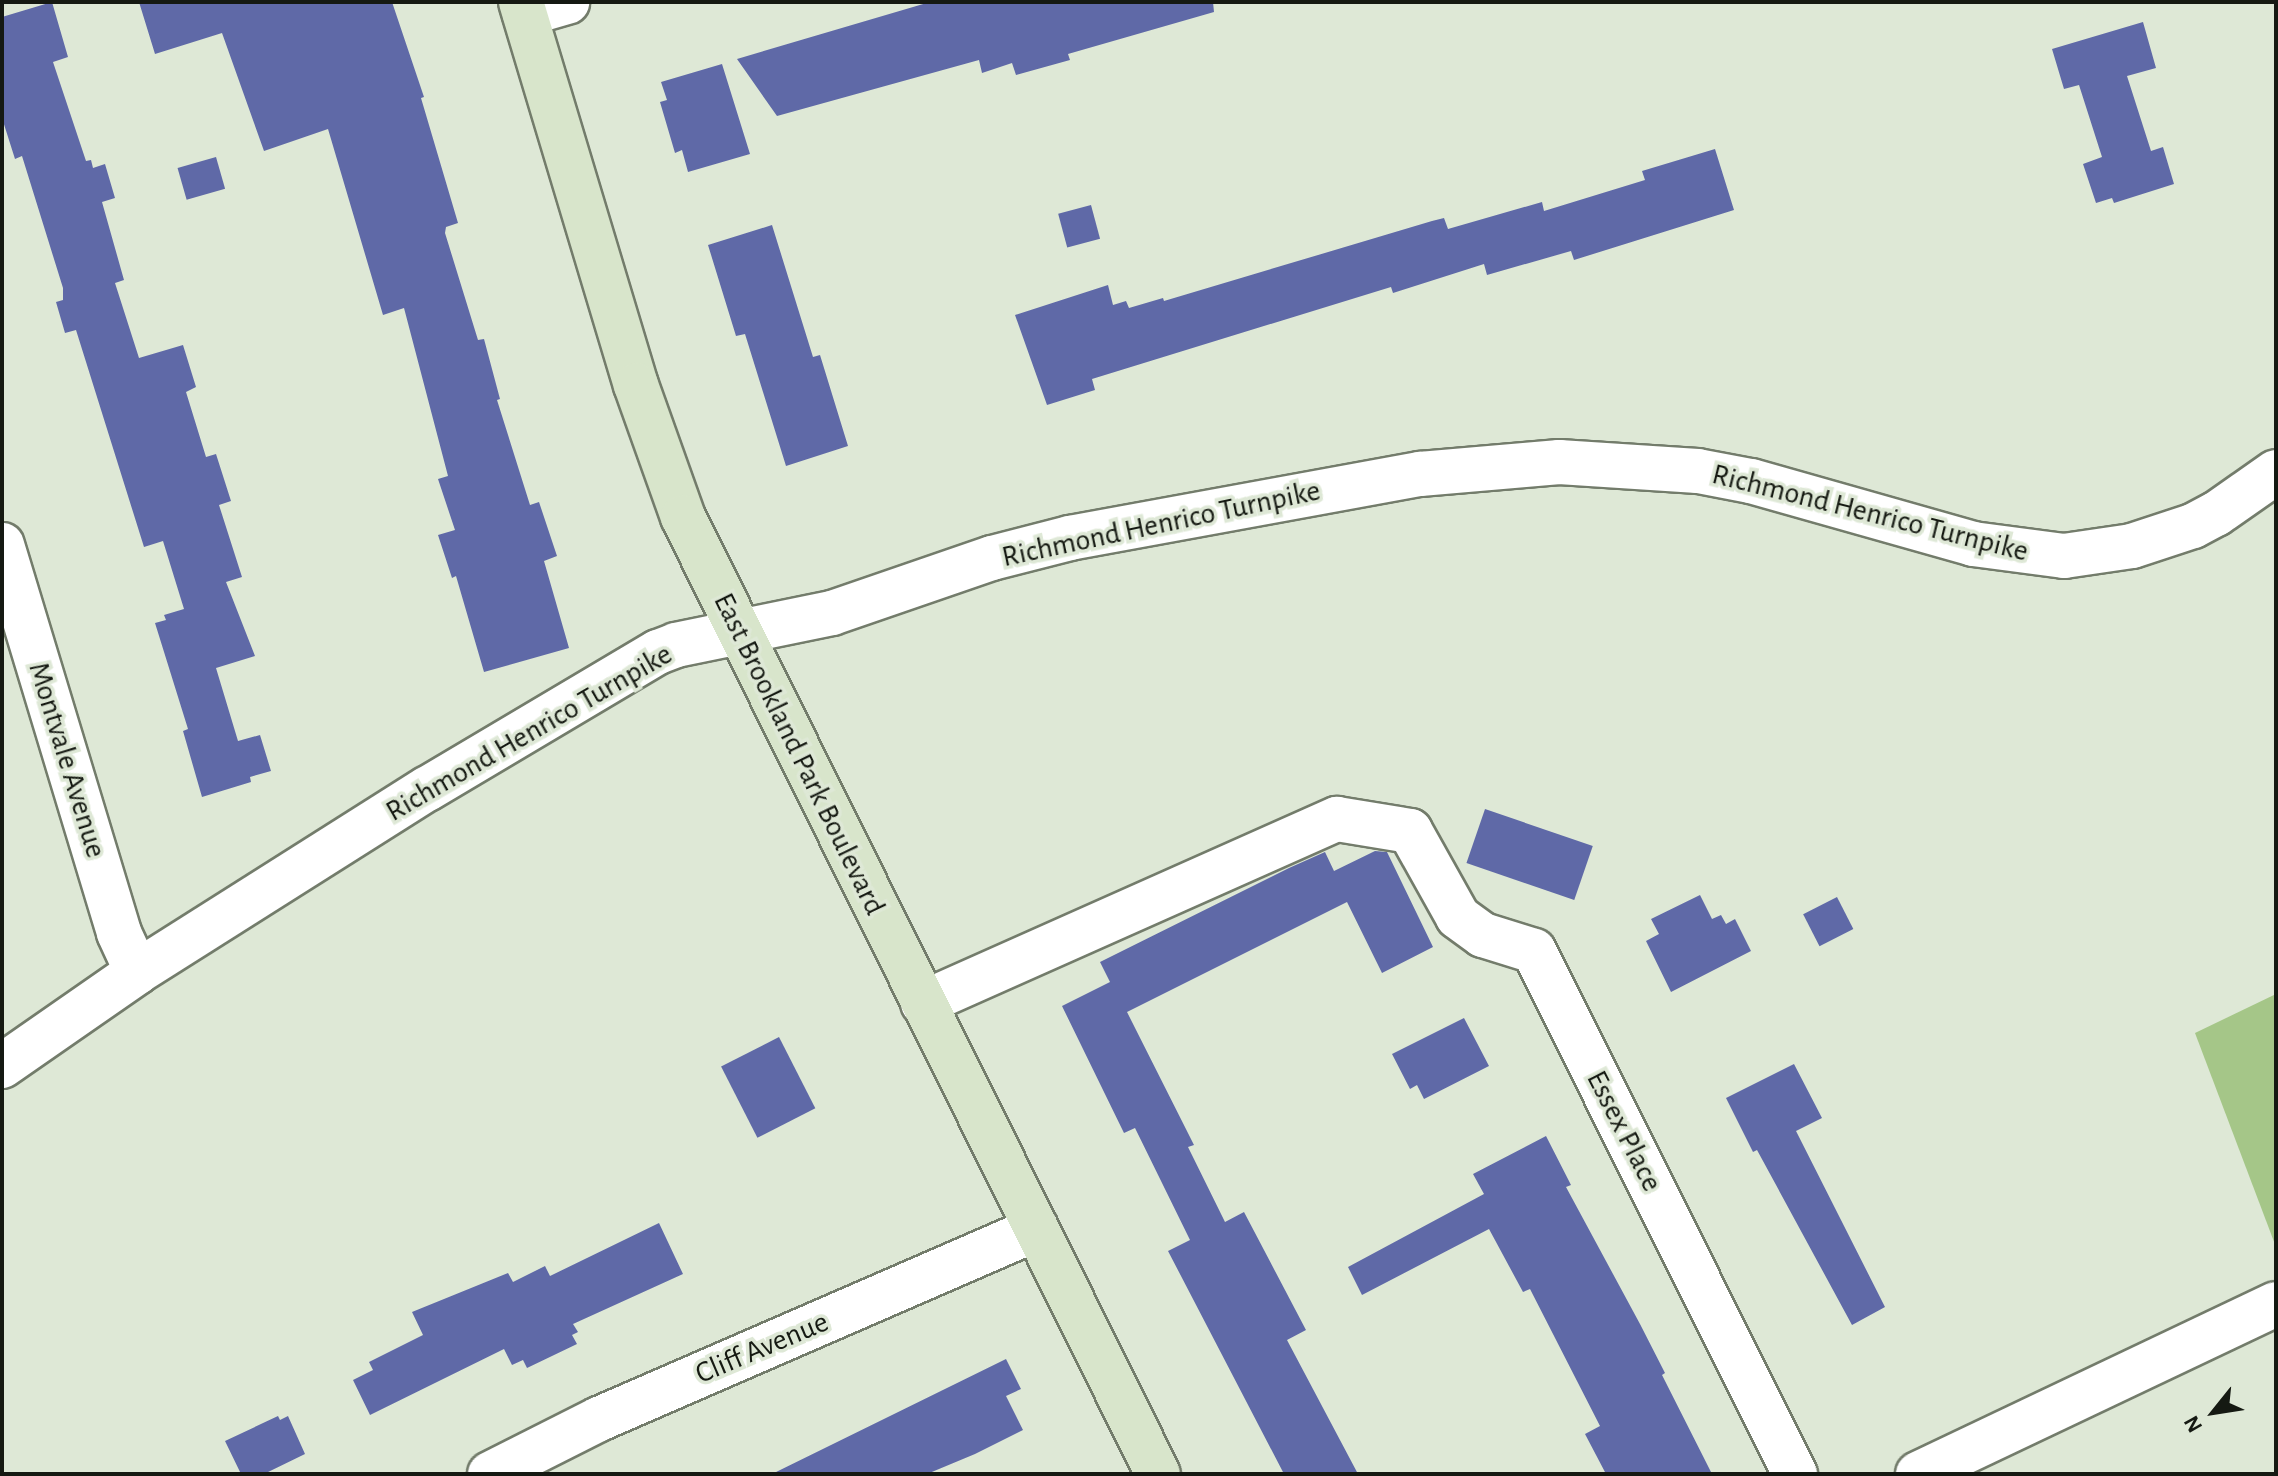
<!DOCTYPE html>
<html>
<head>
<meta charset="utf-8">
<style>
  body { margin:0 }
  #map { position:relative; width:2278px; height:1476px; overflow:hidden; background:#dee8d6; font-family:"Alegreya Sans",sans-serif }
  div>[style] { position:absolute }
  .green>* { inset:0; background:#a5c688 }
  .building>* { inset:0; background:#5f69a7; transform-origin:0 0 }
  .roads { filter:drop-shadow(2px 0 #737c6b) drop-shadow(-2px 0 #737c6b) drop-shadow(0 2px #737c6b) drop-shadow(0 -2px #737c6b) }
  .minor>* { height:44px; margin:-22px; padding:0 22px; transform-origin:22px; border-radius:22px; background:#fff }
  .tertiary>* { height:44px; margin:-22px; padding:0 22px; transform-origin:22px; border-radius:22px; background:#fff }
  .secondary>* { height:44px; margin:-22px; padding:0 22px; transform-origin:22px; border-radius:22px; background:#d8e5cb }
  span { translate:-50% -50%; white-space:nowrap; text-align:center; line-height:1.15; -webkit-text-stroke:7px #dee8d6; paint-order:stroke }
  .street-label { font-size:30px; color:#151912 }
  .frame { position:absolute; inset:0; border:4px solid #151912; pointer-events:none }
  .north { position:absolute; left:2174px; top:1372px; width:80px; height:80px; -webkit-text-stroke:6px #dee8d6; paint-order:stroke; rotate:240deg; font-size:22px; font-weight:700; line-height:32px; text-align:center; color:#151912 }
  .north::after { content:''; display:block; margin:auto; width:28px; height:36px; background:#151912; clip-path:polygon(50% 0,100% 100%,50% 72%,0 100%) }
</style>
</head>
<body>
<div id="map">
  <div class="green">
    <i style="clip-path:polygon(2276px 994px,2276px 1247px,2195px 1033px)"></i>
  </div>
  <div class="building">
    <i style="clip-path:polygon(52px 2px,68px 57px,53px 62px,86px 161px,91px 160px,93px 168px,105px 164px,115px 198px,102px 202px,124px 280px,115px 283px,139px 358px,183px 345px,196px 387px,186px 392px,206px 457px,216px 454px,231px 501px,219px 505px,242px 577px,226px 582px,255px 656px,216px 668px,238px 741px,260px 735px,271px 771px,250px 777px,251px 782px,202px 797px,183px 731px,188px 729px,155px 623px,166px 620px,164px 615px,184px 609px,163px 541px,144px 547px,76px 330px,65px 333px,56px 302px,63px 300px,63px 288px,22px 156px,15px 159px,2px 118px,2px 17px)"></i>
    <i style="clip-path:polygon(139px 2px,392px 2px,424px 97px,421px 98px,458px 223px,446px 227px,445px 233px,478px 340px,484px 339px,500px 399px,497px 400px,530px 505px,539px 502px,557px 556px,544px 561px,569px 648px,484px 672px,456px 576px,452px 578px,438px 535px,455px 530px,438px 479px,448px 476px,404px 308px,383px 315px,328px 129px,264px 151px,222px 33px,155px 54px)"></i>
    <i style="clip-path:polygon(930px 2px,1213px 2px,1214px 12px,1068px 54px,1070px 60px,1016px 75px,1012px 63px,982px 73px,979px 60px,777px 116px,737px 59px)"></i>
    <i style="clip-path:polygon(2143px 22px,2156px 68px,2127px 76px,2151px 151px,2163px 147px,2174px 184px,2114px 203px,2112px 198px,2096px 203px,2083px 164px,2102px 157px,2079px 85px,2064px 89px,2052px 49px)"></i>
    <i style="clip-path:polygon(722px 64px,750px 154px,688px 172px,682px 150px,675px 153px,660px 102px,667px 100px,661px 82px)"></i>
    <i style="clip-path:polygon(1715px 149px,1734px 210px,1574px 260px,1571px 251px,1487px 275px,1484px 264px,1393px 293px,1391px 287px,1092px 379px,1095px 390px,1047px 405px,1015px 315px,1108px 285px,1113px 305px,1126px 301px,1129px 308px,1163px 298px,1164px 301px,1432px 221px,1444px 218px,1448px 229px,1542px 202px,1544px 211px,1645px 180px,1642px 171px)"></i>
    <i style="left:216px;top:157px;width:33px;height:40px;rotate:74deg"></i>
    <i style="left:1091px;top:205px;width:35px;height:34px;rotate:75deg"></i>
    <i style="clip-path:polygon(772px 225px,813px 357px,820px 355px,848px 446px,786px 466px,745px 334px,736px 336px,708px 245px)"></i>
    <i style="left:1485px;top:809px;width:114px;height:57px;rotate:19deg"></i>
    <i style="clip-path:polygon(1375px 851px,1387px 852px,1433px 947px,1382px 973px,1347px 902px,1127px 1012px,1194px 1145px,1188px 1147px,1225px 1222px,1244px 1212px,1306px 1330px,1287px 1340px,1358px 1474px,1284px 1474px,1168px 1251px,1190px 1240px,1135px 1128px,1124px 1133px,1062px 1006px,1110px 982px,1100px 962px,1289px 868px,1325px 852px,1334px 871px)"></i>
    <i style="clip-path:polygon(1700px 895px,1712px 919px,1721px 915px,1726px 924px,1735px 919px,1751px 951px,1671px 992px,1646px 941px,1659px 934px,1651px 919px)"></i>
    <i style="left:1837px;top:897px;width:36px;height:38px;rotate:63deg"></i>
    <i style="clip-path:polygon(1464px 1018px,1489px 1066px,1424px 1099px,1417px 1085px,1410px 1089px,1392px 1054px)"></i>
    <i style="left:779px;top:1037px;width:80px;height:65px;rotate:63deg"></i>
    <i style="clip-path:polygon(1794px 1064px,1822px 1118px,1796px 1131px,1885px 1307px,1852px 1325px,1757px 1150px,1753px 1152px,1726px 1098px)"></i>
    <i style="clip-path:polygon(1546px 1136px,1571px 1185px,1566px 1187px,1640px 1324px,1665px 1373px,1662px 1375px,1712px 1474px,1606px 1474px,1585px 1434px,1600px 1426px,1530px 1289px,1523px 1292px,1489px 1229px,1362px 1295px,1348px 1267px,1484px 1194px,1473px 1174px)"></i>
    <i style="clip-path:polygon(659px 1223px,683px 1274px,573px 1324px,578px 1332px,572px 1335px,577px 1344px,527px 1368px,523px 1360px,512px 1365px,504px 1349px,370px 1415px,353px 1380px,373px 1370px,369px 1362px,423px 1335px,412px 1312px,508px 1273px,513px 1282px,545px 1266px,550px 1276px)"></i>
    <i style="clip-path:polygon(1006px 1359px,1021px 1389px,1006px 1396px,1023px 1430px,975px 1454px,927px 1474px,772px 1474px)"></i>
    <i style="clip-path:polygon(278px 1416px,280px 1420px,288px 1416px,305px 1454px,264px 1474px,241px 1474px,225px 1441px)"></i>
  </div>
  <div class="roads">
    <div class="minor">
      <i style="left:525px;top:14px;width:44px;rotate:-15.9deg"></i>
      <i style="left:2px;top:545px;width:405px;rotate:73.2deg"></i>
      <i style="left:119px;top:933px;width:43px;rotate:65.2deg"></i>
      <i style="left:923px;top:1003px;width:453px;rotate:-24deg"></i>
      <i style="left:1337px;top:819px;width:74px;rotate:9.3deg"></i>
      <i style="left:1410px;top:831px;width:98px;rotate:60.8deg"></i>
      <i style="left:1458px;top:917px;width:31px;rotate:36deg"></i>
      <i style="left:1483px;top:935px;width:53px;rotate:17.4deg"></i>
      <i style="left:1534px;top:951px;width:585px;rotate:63.48deg"></i>
      <i style="left:490px;top:1474px;width:122px;rotate:-26.8deg"></i>
      <i style="left:599px;top:1419px;width:477px;rotate:-23.5deg"></i>
      <i style="left:1918px;top:1474px;width:396px;rotate:-25.4deg"></i>
    </div>
    <div class="tertiary">
      <i style="left:2px;top:1066px;width:165px;rotate:-34.8deg"></i>
      <i style="left:137px;top:972px;width:343px;rotate:-32.3deg"></i>
      <i style="left:427px;top:789px;width:269px;rotate:-30.7deg"></i>
      <i style="left:658px;top:652px;width:19px;rotate:-21deg"></i>
      <i style="left:676px;top:645px;width:159px;rotate:-11.6deg"></i>
      <i style="left:832px;top:613px;width:169px;rotate:-19deg"></i>
      <i style="left:992px;top:558px;width:81px;rotate:-14.4deg"></i>
      <i style="left:1070px;top:538px;width:356px;rotate:-10.4deg"></i>
      <i style="left:1420px;top:474px;width:140px;rotate:-4.9deg"></i>
      <i style="left:1559px;top:462px;width:139px;rotate:3.7deg"></i>
      <i style="left:1698px;top:471px;width:54px;rotate:10.7deg"></i>
      <i style="left:1751px;top:481px;width:231px;rotate:15.8deg"></i>
      <i style="left:1973px;top:544px;width:92px;rotate:7.5deg"></i>
      <i style="left:2064px;top:556px;width:69px;rotate:-8.4deg"></i>
      <i style="left:2132px;top:546px;width:64px;rotate:-18.2deg"></i>
      <i style="left:2193px;top:526px;width:26px;rotate:-28deg"></i>
      <i style="left:2216px;top:514px;width:73px;rotate:-35deg"></i>
    </div>
    <div class="secondary">
      <i style="left:521px;top:2px;width:400px;rotate:73.3deg"></i>
      <i style="left:636px;top:385px;width:140px;rotate:70.4deg"></i>
      <i style="left:683px;top:517px;width:1068px;rotate:63.6deg"></i>
    </div>
  </div>
  <div class="street-label">
    <span style="left:1870px;top:513px;rotate:14deg">Richmond Henrico Turnpike</span>
    <span style="left:1161px;top:524px;rotate:-12deg">Richmond Henrico Turnpike</span>
    <span style="left:529px;top:733px;rotate:-30deg">Richmond Henrico Turnpike</span>
    <span style="left:799px;top:754px;rotate:64deg">East Brookland Park Boulevard</span>
    <span style="left:67px;top:760px;rotate:73deg">Montvale Avenue</span>
    <span style="left:1624px;top:1131px;rotate:63deg">Essex Place</span>
    <span style="left:762px;top:1348px;rotate:-23deg">Cliff Avenue</span>
  </div>
  <div class="frame"></div>
  <div class="north">N</div>
</div>
</body>
</html>
